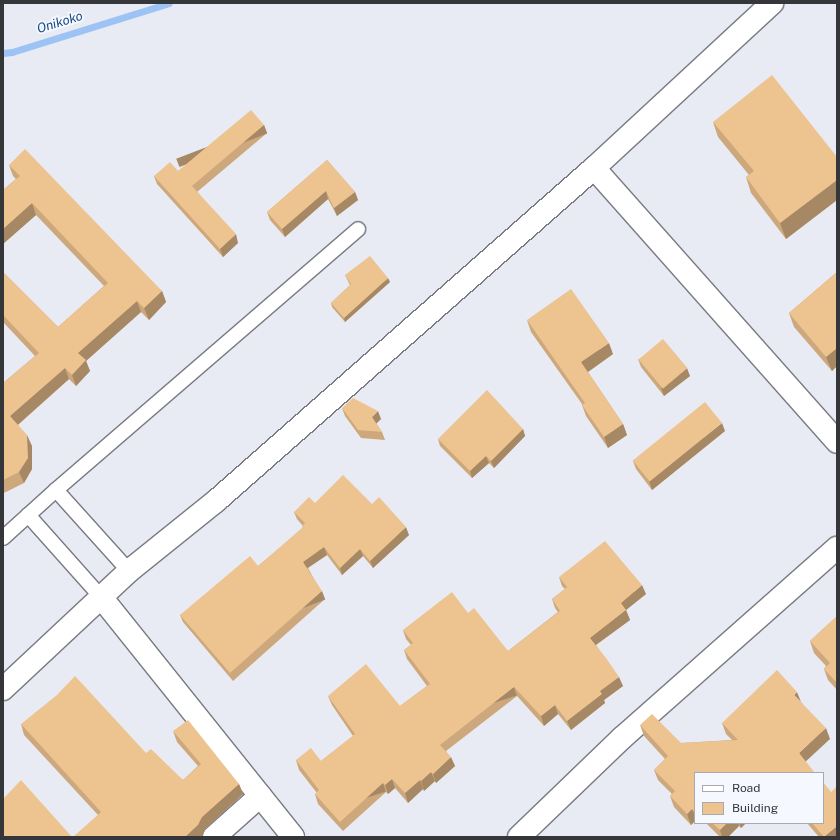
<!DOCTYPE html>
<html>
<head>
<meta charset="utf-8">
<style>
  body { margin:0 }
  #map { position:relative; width:840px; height:840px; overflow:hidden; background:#e8ebf3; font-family:"Public Sans",sans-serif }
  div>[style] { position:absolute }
  .stream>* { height:7px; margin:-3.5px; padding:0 3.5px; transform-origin:3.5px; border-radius:3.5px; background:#9cc3f4 }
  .roads { filter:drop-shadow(1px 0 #787b82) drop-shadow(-1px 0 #787b82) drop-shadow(0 1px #787b82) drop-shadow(0 -1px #787b82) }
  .service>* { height:14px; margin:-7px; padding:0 7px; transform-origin:7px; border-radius:7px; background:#fff }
  .minor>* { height:22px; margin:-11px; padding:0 11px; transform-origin:11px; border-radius:11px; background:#fff }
  .secondary>* { height:22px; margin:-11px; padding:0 11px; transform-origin:11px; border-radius:11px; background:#fff }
  .wall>* { inset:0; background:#cca87c }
  .shaded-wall>* { inset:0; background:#a68865; transform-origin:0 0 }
  .building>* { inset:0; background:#edc390; transform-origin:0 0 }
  span { translate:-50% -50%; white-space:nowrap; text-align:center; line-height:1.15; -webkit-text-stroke:3.5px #f5f8ff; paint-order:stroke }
  .water-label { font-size:13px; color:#154a85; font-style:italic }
  .frame { position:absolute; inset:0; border:4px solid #343639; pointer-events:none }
  .legend { position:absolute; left:694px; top:772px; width:130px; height:52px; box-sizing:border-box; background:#f5f8ff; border:1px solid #a8aab0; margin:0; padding:5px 7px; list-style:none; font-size:12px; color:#343639 }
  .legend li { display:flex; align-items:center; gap:8px; height:20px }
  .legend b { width:20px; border:1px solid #a8aab0 }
</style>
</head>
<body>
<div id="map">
  <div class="stream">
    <i style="left:3px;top:53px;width:9px;rotate:-6deg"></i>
    <i style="left:12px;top:52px;width:164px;rotate:-17.3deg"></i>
  </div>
  <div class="roads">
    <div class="service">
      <i style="left:56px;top:490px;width:109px;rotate:48deg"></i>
      <i style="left:28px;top:515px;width:110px;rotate:48.3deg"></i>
      <i style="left:3px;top:538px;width:72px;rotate:-42.2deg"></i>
      <i style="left:56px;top:490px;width:399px;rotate:-40.8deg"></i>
    </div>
    <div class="minor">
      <i style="left:594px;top:168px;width:366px;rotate:48.4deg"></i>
      <i style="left:101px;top:597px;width:307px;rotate:51.3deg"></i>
      <i style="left:214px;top:837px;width:62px;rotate:-41.7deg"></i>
      <i style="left:519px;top:837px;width:143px;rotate:-43.9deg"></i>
      <i style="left:622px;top:738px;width:287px;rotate:-41.5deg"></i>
    </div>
    <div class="secondary">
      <i style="left:3px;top:689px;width:173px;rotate:-43.1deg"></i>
      <i style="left:129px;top:571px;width:112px;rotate:-38.8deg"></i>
      <i style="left:216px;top:501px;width:504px;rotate:-41.38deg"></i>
      <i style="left:594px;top:168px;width:243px;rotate:-42.8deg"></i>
    </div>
  </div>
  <div class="wall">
    <i style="clip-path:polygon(713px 122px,837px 157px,837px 200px,786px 239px,751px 193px,746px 177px,749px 175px,718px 137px)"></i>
    <i style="clip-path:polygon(264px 125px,267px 133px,197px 192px,238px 243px,223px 257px,157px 184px,154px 176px,178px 171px)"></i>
    <i style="clip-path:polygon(327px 160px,355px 192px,358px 200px,337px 216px,328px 199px,285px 237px,270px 220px,267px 212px)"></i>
    <i style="clip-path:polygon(9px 165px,162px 291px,166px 302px,149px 320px,141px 312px,86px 361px,90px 371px,76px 386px,69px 379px,18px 425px,32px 446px,32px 469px,24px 483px,6px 492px,3px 493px,3px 383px,35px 356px,3px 322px,3px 272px,58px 327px,104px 286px,36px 215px,3px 244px,3px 190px,16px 179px,13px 176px)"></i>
    <i style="clip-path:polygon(837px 272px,837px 366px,832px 371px,794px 327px,789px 313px)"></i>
    <i style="clip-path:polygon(345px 275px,390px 282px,345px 322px,332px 307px,331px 303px,350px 285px)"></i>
    <i style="clip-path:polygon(527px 320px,613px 354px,588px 372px,623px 424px,627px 435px,608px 448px,586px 416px,582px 405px,582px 404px,531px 332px)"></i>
    <i style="clip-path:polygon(638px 359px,690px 376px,664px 396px,641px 367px)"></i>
    <i style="clip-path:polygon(342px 408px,381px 419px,376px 423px,382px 432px,385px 440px,361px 438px,345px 416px)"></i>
    <i style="clip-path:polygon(523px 429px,525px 436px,494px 468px,489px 463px,472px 478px,440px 446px,438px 439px)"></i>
    <i style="clip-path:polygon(725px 431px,652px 490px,636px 469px,633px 461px)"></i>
    <i style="clip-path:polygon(315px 503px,372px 504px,409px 535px,373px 568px,363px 556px,342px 575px,327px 555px,308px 568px,325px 599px,233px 681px,183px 622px,180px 615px,258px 566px,270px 556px,303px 528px,302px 526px,303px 526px,297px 519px,294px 512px)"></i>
    <i style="clip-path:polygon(559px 577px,646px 594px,626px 610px,630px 620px,596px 645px,623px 686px,604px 700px,605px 703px,571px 730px,558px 714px,544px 726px,517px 696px,446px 751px,455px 766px,436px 783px,435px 781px,424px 791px,423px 789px,408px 803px,395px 788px,388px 794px,386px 792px,343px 831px,318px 804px,315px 794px,317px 793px,299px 770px,296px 760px,321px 761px,353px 736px,332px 705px,328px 696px,400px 706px,427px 686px,407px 659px,404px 650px,411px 645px,406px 639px,403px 630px,468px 613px,508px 651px,558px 612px,555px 608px,552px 599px,565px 589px,562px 586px)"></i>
    <i style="clip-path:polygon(837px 616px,837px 690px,828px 680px,824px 669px,826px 666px,814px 653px,810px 641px)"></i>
    <i style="clip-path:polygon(801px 702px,830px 739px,695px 773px,695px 821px,691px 825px,674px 807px,670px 796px,672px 794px,658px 780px,654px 770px,665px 759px,644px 736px,640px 725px,681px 743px,732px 740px,726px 734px,722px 723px)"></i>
    <i style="clip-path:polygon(21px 724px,146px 753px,183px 780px,198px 766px,177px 742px,173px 731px,239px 784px,243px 794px,206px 828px,202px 836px,98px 815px,24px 735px)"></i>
    <i style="clip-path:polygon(706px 823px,746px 823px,741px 828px,739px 826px,728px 837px,720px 837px)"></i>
    <i style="clip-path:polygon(807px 823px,823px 823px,837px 837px,819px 837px)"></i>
  </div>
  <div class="shaded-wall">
    <i style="left:264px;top:125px;width:9px;height:94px;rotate:69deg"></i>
    <i style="clip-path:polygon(837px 180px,837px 200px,786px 239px,780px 223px)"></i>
    <i style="clip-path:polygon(326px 191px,328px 199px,285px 237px,282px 229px)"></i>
    <i style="clip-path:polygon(355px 192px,358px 200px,337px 216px,334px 208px)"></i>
    <i style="clip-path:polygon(32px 203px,36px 215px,3px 244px,3px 229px)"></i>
    <i style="clip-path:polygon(236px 234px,238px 243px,223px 257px,220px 249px)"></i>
    <i style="clip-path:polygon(388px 278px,390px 282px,345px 322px,344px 318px)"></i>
    <i style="clip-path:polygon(162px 291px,166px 302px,149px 320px,144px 308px)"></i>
    <i style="clip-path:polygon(137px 301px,141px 312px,86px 361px,90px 371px,76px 386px,72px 375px,78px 353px)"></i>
    <i style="clip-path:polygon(609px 343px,613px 354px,585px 374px,581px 362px)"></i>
    <i style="clip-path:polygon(837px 348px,837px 366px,832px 371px,826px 357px)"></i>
    <i style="clip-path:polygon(65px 368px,69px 379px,14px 428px,10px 416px)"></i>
    <i style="clip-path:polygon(687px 368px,690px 376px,664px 396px,661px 388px)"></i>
    <i style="clip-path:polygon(378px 411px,381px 419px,375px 425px,372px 417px)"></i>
    <i style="clip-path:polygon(722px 423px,725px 431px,652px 490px,649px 481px)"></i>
    <i style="clip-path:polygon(623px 424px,627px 435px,608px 448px,604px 437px)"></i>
    <i style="clip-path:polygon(523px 429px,525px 436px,494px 468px,491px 461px)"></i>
    <i style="clip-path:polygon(27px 435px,32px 446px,32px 469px,24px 483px,19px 472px)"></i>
    <i style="clip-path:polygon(486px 456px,489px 463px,472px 478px,470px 471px)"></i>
    <i style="clip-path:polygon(406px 527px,409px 535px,373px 568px,370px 561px)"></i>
    <i style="clip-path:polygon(324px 547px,327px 555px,306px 569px,303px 562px)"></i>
    <i style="clip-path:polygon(360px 549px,363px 556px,342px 575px,340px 568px)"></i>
    <i style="clip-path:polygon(642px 585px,646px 594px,626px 610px,630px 620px,593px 647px,590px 638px,621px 603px)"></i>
    <i style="left:322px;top:591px;width:9px;height:123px;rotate:69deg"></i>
    <i style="clip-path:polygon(619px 677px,623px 686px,604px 700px,605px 703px,571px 730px,567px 721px,600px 691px)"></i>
    <i style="left:514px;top:687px;width:9px;height:94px;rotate:72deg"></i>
    <i style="clip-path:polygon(797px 692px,801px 702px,794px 695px)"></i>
    <i style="clip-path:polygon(555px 705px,558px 714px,544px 726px,541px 716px)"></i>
    <i style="clip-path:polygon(826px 728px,830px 739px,803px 764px,799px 753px)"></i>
    <i style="clip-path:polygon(451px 757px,455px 766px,436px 783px,433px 774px)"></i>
    <i style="clip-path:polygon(431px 772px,435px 781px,424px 791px,421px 781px)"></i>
    <i style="clip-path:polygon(392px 779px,395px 788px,388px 794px,385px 785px)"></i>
    <i style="clip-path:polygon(420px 780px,423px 789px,408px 803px,405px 793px)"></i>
    <i style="left:383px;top:783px;width:9px;height:58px;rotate:72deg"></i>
    <i style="clip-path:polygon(239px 784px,243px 794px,206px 828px,202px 836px,201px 837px,185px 837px,202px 817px)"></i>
    <i style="clip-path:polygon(692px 809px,695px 816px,695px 821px,691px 825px,687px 814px)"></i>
    <i style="clip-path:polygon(727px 823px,738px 823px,739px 826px,728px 837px,722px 837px,720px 830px)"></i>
    <i style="clip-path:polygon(739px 823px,746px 823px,741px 828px)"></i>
    <i style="clip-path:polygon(837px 826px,837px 837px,824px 837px)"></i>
  </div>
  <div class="building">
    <i style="clip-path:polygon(772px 75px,837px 157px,837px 180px,780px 223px,746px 177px,754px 171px,713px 122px)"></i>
    <i style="clip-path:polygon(251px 110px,264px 125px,192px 186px,236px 234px,220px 249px,154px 176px,170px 162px,178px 171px)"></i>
    <i style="clip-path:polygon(25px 149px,162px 291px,144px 308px,137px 301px,78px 353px,86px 360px,72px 375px,65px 368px,10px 416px,27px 435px,28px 458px,19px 472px,3px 480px,3px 383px,39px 353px,3px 315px,3px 272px,58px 327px,108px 283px,32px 203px,3px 229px,3px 190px,20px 176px,9px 165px)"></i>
    <i style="clip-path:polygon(327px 160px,355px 192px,334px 208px,326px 191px,282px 229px,267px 212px)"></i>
    <i style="clip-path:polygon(370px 256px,388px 278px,344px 318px,331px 303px,351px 284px,345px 275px)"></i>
    <i style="clip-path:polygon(837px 272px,837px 348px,826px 357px,789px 313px)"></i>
    <i style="clip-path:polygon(571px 289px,609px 343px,581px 362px,623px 424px,604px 437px,582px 405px,585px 403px,527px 320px)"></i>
    <i style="left:663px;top:339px;width:38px;height:32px;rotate:50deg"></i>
    <i style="clip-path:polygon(487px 390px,523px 429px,491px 461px,486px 456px,470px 471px,438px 439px)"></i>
    <i style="clip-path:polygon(353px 398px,378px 411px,372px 417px,382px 432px,358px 430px,342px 408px)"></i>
    <i style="left:705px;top:402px;width:27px;height:93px;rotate:51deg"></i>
    <i style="clip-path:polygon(343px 475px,372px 504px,379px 497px,406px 527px,370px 561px,360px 549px,340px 568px,324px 547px,303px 562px,322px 591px,230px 673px,180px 615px,250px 556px,258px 566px,270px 556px,303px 527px,302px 526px,305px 523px,294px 512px,309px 497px,315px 503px)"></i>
    <i style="clip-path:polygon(605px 541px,642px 585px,621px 603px,626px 610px,590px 638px,606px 658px,619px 677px,600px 691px,602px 694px,567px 721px,555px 705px,541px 716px,514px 687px,440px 745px,451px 757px,433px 774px,431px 772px,421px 781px,420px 780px,405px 793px,392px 779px,385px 785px,383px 783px,340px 822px,315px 794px,319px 790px,296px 760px,311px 748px,321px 761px,355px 734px,328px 696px,366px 664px,400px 706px,430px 684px,404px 650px,413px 643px,403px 630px,452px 592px,468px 613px,474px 608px,508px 651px,560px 611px,552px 599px,567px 587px,559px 577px)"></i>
    <i style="clip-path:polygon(837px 616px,837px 683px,824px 669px,830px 663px,810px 641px)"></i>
    <i style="clip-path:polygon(777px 670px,797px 692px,794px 695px,826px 728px,799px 753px,815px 773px,695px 773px,695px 810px,694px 811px,692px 809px,687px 814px,670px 796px,675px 791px,654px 770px,668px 756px,640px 725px,652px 714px,681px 743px,738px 740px,722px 723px)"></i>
    <i style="clip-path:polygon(75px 676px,146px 753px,151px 749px,183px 780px,201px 764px,173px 731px,188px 720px,239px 784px,202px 817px,198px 825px,185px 837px,73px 837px,101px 812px,21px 724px,57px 695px)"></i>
    <i style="clip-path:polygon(21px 780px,72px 837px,3px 837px,3px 799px)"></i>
    <i style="clip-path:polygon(823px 782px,831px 792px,837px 786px,837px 826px,824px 837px,812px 823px,823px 823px)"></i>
    <i style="clip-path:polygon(712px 823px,727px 823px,720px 830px)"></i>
  </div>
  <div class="water-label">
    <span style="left:60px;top:23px;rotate:-17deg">Onikoko</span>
  </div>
  <div class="frame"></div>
  <ul class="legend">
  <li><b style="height:5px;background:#fff"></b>Road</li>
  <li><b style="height:11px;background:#edc390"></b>Building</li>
  </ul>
</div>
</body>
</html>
